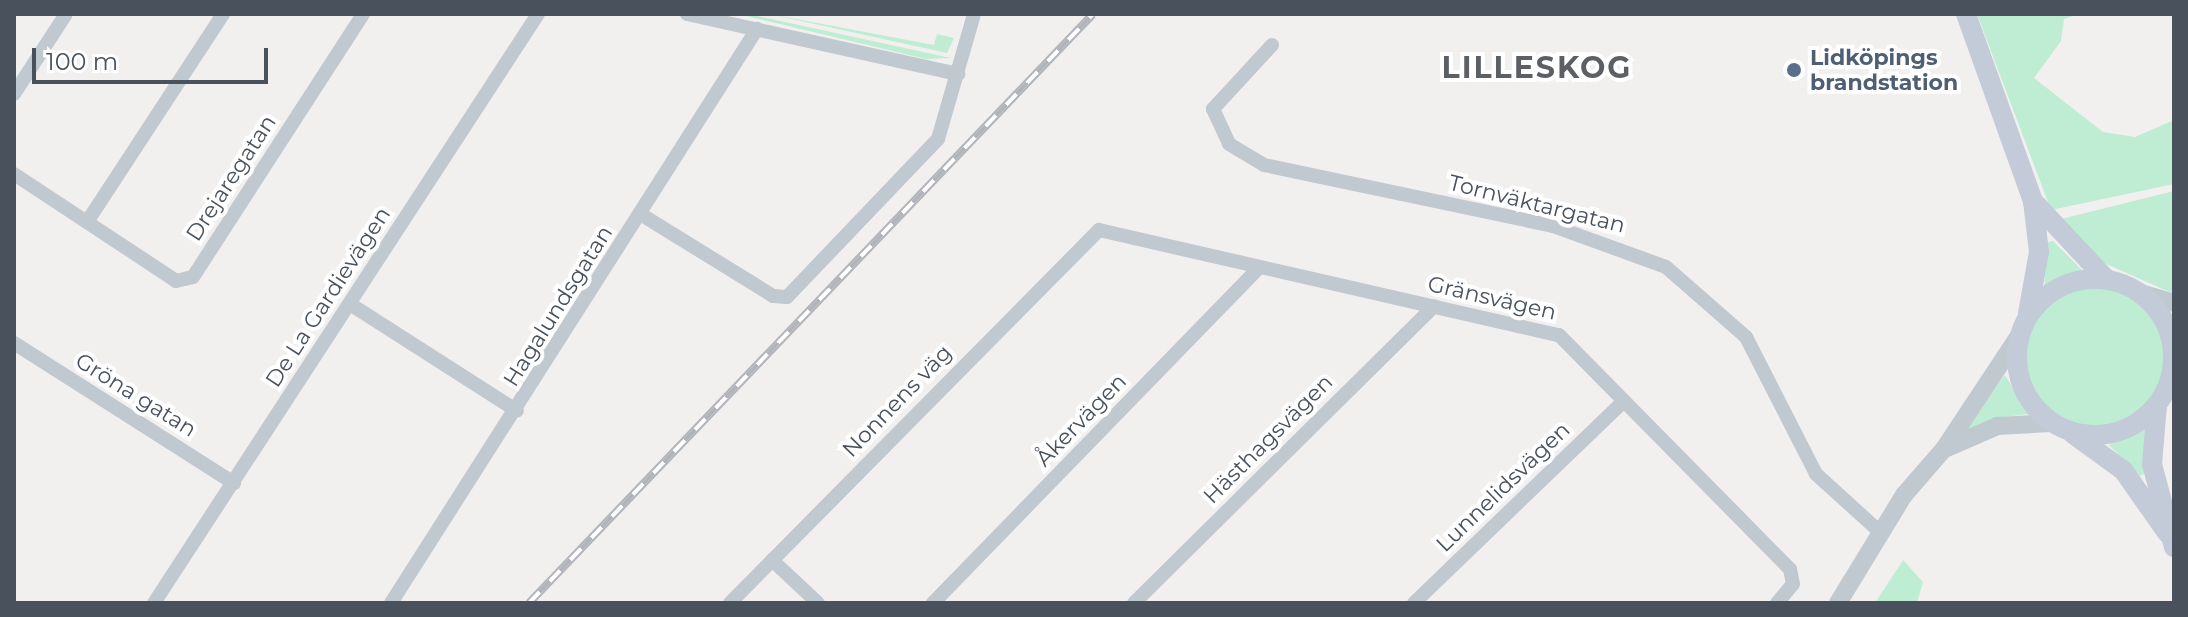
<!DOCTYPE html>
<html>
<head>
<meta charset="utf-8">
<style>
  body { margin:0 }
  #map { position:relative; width:2188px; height:617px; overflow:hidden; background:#f2efef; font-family:Montserrat,sans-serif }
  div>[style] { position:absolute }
  .green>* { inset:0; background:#bfedd4 }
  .round { border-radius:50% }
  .minor>* { height:14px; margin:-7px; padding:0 7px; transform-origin:7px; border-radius:7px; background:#c0c9d0 }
  .tertiary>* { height:18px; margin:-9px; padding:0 9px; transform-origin:9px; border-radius:9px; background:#c0c9d0 }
  .secondary>* { height:20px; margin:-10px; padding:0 10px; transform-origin:10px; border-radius:10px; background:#c2cbd7 }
  .secondary>.ring { margin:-10px; padding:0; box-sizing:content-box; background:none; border:20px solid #c2cbd7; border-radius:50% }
  .rail>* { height:8px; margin-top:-4px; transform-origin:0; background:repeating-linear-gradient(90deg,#fff 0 15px,#b1b4b9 0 30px); box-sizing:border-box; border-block:2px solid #b1b4b9 }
  .dots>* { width:22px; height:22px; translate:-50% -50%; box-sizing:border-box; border:4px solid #fff; border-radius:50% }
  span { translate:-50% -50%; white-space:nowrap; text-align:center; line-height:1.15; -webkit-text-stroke:8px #fff; paint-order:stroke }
  .service-label { font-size:22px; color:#4e5e75; font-weight:700 }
  .left { translate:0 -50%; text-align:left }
  .street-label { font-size:22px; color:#48515c }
  .district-label { font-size:30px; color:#5c5f64; font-weight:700; letter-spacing:2px }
  .frame { position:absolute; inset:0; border:16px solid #48515c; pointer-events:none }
  .scale { position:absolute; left:32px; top:48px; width:236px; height:36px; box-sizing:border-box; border:4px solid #48515c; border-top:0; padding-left:10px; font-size:24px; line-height:28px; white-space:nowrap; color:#48515c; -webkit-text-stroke:6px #fff; paint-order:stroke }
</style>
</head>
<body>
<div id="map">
  <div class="green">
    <i style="clip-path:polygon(738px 14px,748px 14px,951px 58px,926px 59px)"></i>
    <i style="clip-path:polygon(769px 14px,934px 45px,937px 34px,954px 38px,947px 53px)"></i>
    <i style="clip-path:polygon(1977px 14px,2079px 14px,2064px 19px,2061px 41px,2034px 78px,2103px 132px,2135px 137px,2174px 120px,2174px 184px,2051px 210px)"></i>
    <i style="clip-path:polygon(2174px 191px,2174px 294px,2095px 259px,2057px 220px)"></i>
    <i style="clip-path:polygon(2053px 241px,2083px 271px,2044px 289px,2048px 242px)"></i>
    <i class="round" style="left:2025px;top:288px;width:140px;height:140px"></i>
    <i style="clip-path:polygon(2005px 375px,2029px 414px,1995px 418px,1967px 431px,1963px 427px)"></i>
    <i style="clip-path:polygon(2146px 429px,2144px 474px,2140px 476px,2109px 445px)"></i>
    <i style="clip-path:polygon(1903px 560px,1923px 582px,1917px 603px,1875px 603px)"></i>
  </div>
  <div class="minor">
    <i style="left:687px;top:14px;width:278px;rotate:12.5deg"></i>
    <i style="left:1272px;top:45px;width:87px;rotate:132.7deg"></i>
    <i style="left:1213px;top:109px;width:38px;rotate:65deg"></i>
    <i style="left:1229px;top:144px;width:41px;rotate:31deg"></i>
    <i style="left:1264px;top:165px;width:295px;rotate:11.9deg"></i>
    <i style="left:1553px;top:226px;width:120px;rotate:19.9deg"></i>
    <i style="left:1666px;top:267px;width:106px;rotate:41.2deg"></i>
    <i style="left:1746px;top:337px;width:154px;rotate:62.9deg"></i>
    <i style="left:1816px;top:474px;width:88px;rotate:42.2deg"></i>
    <i style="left:14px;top:94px;width:95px;rotate:-57deg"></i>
    <i style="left:14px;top:174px;width:194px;rotate:33.4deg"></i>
    <i style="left:176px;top:281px;width:17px;rotate:-13deg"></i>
    <i style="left:193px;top:277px;width:313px;rotate:-57.1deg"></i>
    <i style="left:642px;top:215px;width:154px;rotate:31.7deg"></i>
    <i style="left:773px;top:296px;width:14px;rotate:4deg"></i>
    <i style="left:787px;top:297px;width:219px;rotate:-46.3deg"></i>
    <i style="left:938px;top:139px;width:130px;rotate:-73.9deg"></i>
    <i style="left:87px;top:222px;width:249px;rotate:-56.8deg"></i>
    <i style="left:350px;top:304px;width:198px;rotate:32.6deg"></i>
    <i style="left:14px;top:343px;width:261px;rotate:32.5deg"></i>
    <i style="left:772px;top:560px;width:63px;rotate:43.1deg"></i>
    <i style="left:154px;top:603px;width:703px;rotate:-56.9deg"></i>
    <i style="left:391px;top:603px;width:681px;rotate:-57.48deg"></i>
    <i style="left:730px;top:603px;width:525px;rotate:-45.31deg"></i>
    <i style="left:1099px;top:230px;width:472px;rotate:12.9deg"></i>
    <i style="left:1559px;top:335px;width:329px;rotate:45.4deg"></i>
    <i style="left:1790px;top:569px;width:15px;rotate:79deg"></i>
    <i style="left:1793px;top:584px;width:25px;rotate:130deg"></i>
    <i style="left:933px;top:603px;width:467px;rotate:-45.8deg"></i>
    <i style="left:1134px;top:603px;width:422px;rotate:-44.7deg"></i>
    <i style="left:1414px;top:603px;width:290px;rotate:-43.9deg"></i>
  </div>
  <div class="tertiary">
    <i style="left:2141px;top:293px;width:34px;rotate:17deg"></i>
    <i style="left:2168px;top:386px;width:12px;rotate:-59deg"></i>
    <i style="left:1947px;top:448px;width:55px;rotate:-23.7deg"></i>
    <i style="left:1997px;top:426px;width:54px;rotate:-3.2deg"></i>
    <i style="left:1838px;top:603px;width:127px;rotate:-58.6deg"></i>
    <i style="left:1904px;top:495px;width:61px;rotate:-49deg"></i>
    <i style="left:1944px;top:449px;width:138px;rotate:-56.5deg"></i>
  </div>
  <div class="secondary">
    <i style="left:1966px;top:14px;width:199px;rotate:70.3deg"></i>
    <i style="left:2033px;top:201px;width:51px;rotate:83.3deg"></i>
    <i style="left:2039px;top:252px;width:62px;rotate:100.2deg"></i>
    <i style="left:2033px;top:201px;width:107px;rotate:46.9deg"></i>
    <i class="ring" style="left:2017px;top:279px;width:136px;height:136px"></i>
    <i style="left:2157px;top:405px;width:59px;rotate:94.8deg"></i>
    <i style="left:2152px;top:464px;width:86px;rotate:75.2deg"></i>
    <i style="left:2073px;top:434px;width:62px;rotate:35.8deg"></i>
    <i style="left:2123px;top:470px;width:78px;rotate:54.9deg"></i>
  </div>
  <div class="rail">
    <i style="left:529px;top:603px;width:815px;rotate:-46.24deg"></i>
  </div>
  <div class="dots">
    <i style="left:1794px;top:70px;background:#5c6f8a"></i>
  </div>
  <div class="service-label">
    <span class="left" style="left:1810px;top:70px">Lidköpings<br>brandstation</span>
  </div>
  <div class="street-label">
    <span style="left:231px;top:178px;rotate:-57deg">Drejaregatan</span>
    <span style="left:1537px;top:204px;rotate:14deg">Tornväktargatan</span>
    <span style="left:328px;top:297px;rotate:-57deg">De La Gardievägen</span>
    <span style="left:1492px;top:298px;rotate:13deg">Gränsvägen</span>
    <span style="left:558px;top:306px;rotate:-58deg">Hagalundsgatan</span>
    <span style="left:136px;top:395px;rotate:32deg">Gröna gatan</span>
    <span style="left:897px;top:401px;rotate:-46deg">Nonnens väg</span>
    <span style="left:1081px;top:420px;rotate:-46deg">Åkervägen</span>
    <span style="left:1268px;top:439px;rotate:-45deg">Hästhagsvägen</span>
    <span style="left:1503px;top:487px;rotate:-44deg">Lunnelidsvägen</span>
  </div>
  <div class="district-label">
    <span style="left:1537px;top:68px">LILLESKOG</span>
  </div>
  <div class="frame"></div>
  <div class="scale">100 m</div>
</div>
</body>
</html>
